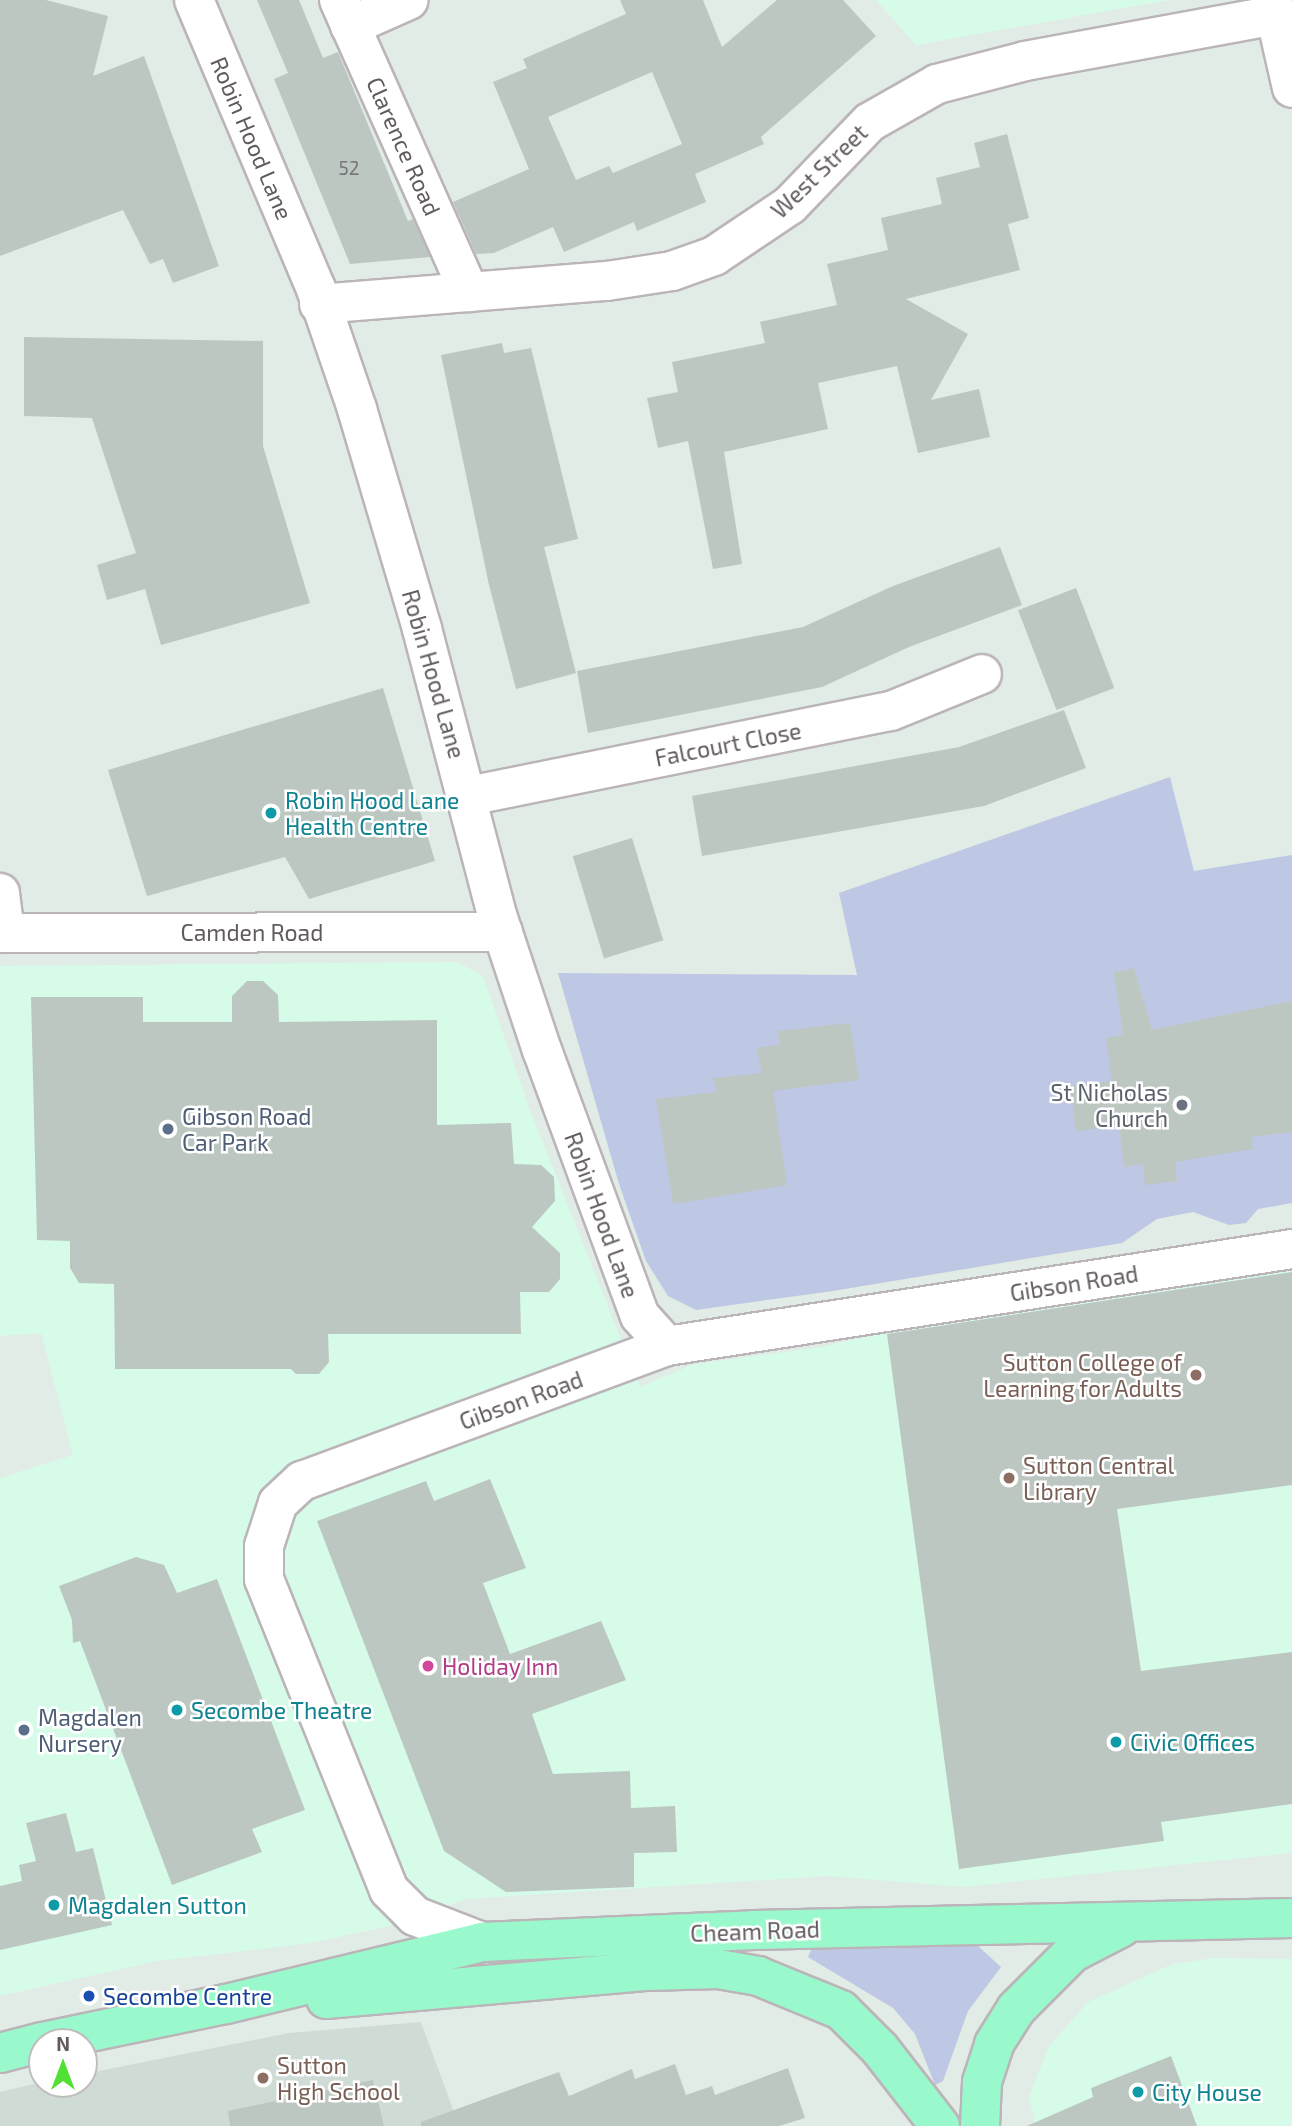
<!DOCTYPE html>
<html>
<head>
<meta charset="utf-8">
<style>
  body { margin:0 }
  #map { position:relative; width:1292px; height:2126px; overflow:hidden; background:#e1ece7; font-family:"Exo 2",sans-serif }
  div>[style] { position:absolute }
  .commercial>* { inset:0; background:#d6fce9 }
  .education>* { inset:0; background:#cfdcd6 }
  .green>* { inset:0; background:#bec7e3 }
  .building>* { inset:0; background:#bdc7c1; transform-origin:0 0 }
  .roads { filter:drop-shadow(2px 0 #bbb4b8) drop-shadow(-2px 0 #bbb4b8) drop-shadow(0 2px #bbb4b8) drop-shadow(0 -2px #bbb4b8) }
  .minor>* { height:38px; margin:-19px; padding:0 19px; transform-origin:19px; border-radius:19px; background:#fff }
  .secondary>* { height:38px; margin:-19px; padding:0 19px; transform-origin:19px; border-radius:19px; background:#fff }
  .trunk>* { height:38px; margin:-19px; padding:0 19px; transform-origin:19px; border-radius:19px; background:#9af9cc }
  .dots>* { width:19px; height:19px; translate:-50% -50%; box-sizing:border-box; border:4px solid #fff; border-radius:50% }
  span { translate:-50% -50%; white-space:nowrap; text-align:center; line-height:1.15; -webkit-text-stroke:5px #fff; paint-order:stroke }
  .number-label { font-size:19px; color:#787578 }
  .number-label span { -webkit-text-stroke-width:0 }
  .street-label { font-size:23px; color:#615a5f }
  .culture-label { font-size:23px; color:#0d838f }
  .left { translate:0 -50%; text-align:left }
  .worship-label { font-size:23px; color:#5b616d }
  .right { translate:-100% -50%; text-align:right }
  .service-label { font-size:23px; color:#4e5e75 }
  .education-label { font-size:23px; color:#785e54 }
  .hotel-label { font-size:23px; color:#b23c85 }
  .transit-label { font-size:23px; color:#164399 }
  .north { position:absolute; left:28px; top:2028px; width:70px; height:70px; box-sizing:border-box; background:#fff; border:2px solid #c0bdbf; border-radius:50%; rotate:0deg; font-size:19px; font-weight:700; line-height:28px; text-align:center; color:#615a5f }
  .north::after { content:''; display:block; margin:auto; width:24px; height:32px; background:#51e033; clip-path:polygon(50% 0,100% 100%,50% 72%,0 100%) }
</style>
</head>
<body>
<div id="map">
  <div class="commercial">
    <i style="clip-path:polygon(876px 0,1169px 0,916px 45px)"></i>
    <i style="clip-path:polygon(457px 962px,483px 976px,531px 1113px,640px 1387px,694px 1364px,823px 1347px,882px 1332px,1292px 1265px,1292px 1853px,963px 1887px,829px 1876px,466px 1899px,398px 1924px,311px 1943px,157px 1961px,0 1996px,0 1478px,73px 1455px,41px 1333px,0 1336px,0 966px)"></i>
    <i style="clip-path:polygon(1214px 1958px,1292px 1959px,1292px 2126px,1036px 2126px,1029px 2097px,1049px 2046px,1088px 2002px,1173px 1964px)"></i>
  </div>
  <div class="education">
    <i style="clip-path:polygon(421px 2022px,459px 2126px,0 2126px,0 2092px,42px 2082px,84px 2084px,84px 2074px,289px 2033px)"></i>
  </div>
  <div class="green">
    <i style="clip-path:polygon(1170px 777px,1194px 871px,1292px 855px,1292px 1203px,1258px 1209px,1246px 1223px,1229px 1225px,1193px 1212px,1157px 1219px,1122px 1243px,833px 1291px,696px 1310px,668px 1296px,646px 1261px,619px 1184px,558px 973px,857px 975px,839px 893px)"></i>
    <i style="clip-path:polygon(894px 1946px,978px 1946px,1001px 1967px,968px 2011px,943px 2081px,935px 2085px,915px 2034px,893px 2008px,808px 1957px,812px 1948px)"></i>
  </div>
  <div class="building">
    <i style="clip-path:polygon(0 0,46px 0,108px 16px,93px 76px,144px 56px,219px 266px,173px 283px,163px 259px,150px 264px,123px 210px,0 256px)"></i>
    <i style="clip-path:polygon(257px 0,299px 0,323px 58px,338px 52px,408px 221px,413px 219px,430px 257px,350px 264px,274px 79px,288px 73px)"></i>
    <i style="clip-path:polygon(evenodd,620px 0,703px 0,722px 47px,777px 0,843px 0,876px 36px,761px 137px,764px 144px,695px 174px,706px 202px,637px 231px,634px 222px,564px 252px,553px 227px,494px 253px,476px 254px,453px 202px,529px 169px,493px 82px,527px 68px,523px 59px,626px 14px,620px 0,652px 72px,682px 144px,613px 173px,609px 166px,576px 180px,548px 117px,652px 72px)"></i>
    <i style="clip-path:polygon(1007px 134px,1029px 218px,1008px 224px,1020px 270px,906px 299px,968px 334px,931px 400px,979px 389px,990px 437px,918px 453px,897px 366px,818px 383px,828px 429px,724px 452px,742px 564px,713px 569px,688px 441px,658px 448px,647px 398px,678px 392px,672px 362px,765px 343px,760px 322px,837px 305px,827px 264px,888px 250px,881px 218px,942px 204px,936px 178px,980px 167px,974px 143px)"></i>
    <i style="clip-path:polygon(24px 337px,263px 341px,263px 446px,310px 603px,161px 645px,145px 589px,107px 600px,97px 565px,136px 553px,92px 418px,24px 416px)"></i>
    <i style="clip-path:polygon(502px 343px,504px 353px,531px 348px,578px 539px,544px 547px,576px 673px,516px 689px,489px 585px,441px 355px)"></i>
    <i style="clip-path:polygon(1000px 547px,1022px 605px,909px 647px,822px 687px,588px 733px,577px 671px,803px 627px,893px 586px)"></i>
    <i style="left:1076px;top:588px;width:107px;height:62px;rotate:69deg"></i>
    <i style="clip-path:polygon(383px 688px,435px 861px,309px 899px,285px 857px,147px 896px,108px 770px)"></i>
    <i style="clip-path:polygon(1064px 710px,1086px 768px,984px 806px,702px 856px,692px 796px,959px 747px)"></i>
    <i style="left:632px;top:838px;width:107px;height:62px;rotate:73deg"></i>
    <i style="clip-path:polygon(1134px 968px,1152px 1030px,1292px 1001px,1292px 1132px,1251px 1137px,1253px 1149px,1175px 1162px,1177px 1181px,1145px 1185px,1143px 1164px,1124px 1167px,1119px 1125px,1076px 1131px,1070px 1086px,1112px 1081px,1106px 1038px,1123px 1035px,1114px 972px)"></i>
    <i style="clip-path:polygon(247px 981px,263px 981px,278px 995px,279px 1022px,437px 1020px,437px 1125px,511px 1123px,514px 1164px,541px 1165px,554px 1177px,555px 1201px,532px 1227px,560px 1253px,560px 1279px,549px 1292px,520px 1292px,521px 1334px,328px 1334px,329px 1362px,319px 1374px,296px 1374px,291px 1369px,115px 1369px,114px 1284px,79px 1283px,70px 1268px,70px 1241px,37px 1240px,31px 997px,143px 997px,143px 1022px,232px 1022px,232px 996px)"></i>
    <i style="clip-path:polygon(850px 1023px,859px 1080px,773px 1091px,787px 1185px,673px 1204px,656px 1099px,716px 1092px,713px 1078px,762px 1073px,756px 1048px,780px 1045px,777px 1031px)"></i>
    <i style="clip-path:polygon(1292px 1272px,1292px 1485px,1117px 1509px,1141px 1671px,1292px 1652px,1292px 1804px,1161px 1822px,1164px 1841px,959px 1869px,887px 1334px)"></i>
    <i style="clip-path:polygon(490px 1479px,526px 1568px,483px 1583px,510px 1654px,601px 1621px,626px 1680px,532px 1714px,553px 1774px,630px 1771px,631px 1808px,675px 1806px,677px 1852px,634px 1853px,634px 1887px,506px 1892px,444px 1851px,317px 1521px,426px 1481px,434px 1501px)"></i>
    <i style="clip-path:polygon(136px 1557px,164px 1565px,177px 1593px,217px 1579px,305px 1810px,252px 1829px,262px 1852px,172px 1885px,80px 1641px,73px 1643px,72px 1620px,59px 1586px)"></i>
    <i style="clip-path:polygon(66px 1813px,76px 1852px,93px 1848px,112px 1925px,0 1950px,0 1886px,22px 1881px,19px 1865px,36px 1861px,26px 1823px)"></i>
    <i style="clip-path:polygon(1171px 2056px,1197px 2126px,1027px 2126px,1093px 2097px,1091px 2088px)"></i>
    <i style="clip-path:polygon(675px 2064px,686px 2095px,712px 2086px,715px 2095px,788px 2068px,805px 2118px,779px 2126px,421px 2126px,421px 2122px,559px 2072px,569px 2096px,632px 2069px,635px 2079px)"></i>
    <i style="clip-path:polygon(373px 2080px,384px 2126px,230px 2126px,228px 2111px)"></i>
  </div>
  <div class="roads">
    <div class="minor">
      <i style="left:194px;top:0;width:314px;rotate:67.1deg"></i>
      <i style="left:316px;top:289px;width:127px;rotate:71.1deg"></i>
      <i style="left:357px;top:409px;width:229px;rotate:73.5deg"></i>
      <i style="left:422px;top:629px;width:299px;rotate:75.3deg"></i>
      <i style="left:498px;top:918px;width:139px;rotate:71.6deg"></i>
      <i style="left:542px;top:1050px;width:283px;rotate:69.8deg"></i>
      <i style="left:640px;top:1316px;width:40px;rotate:48deg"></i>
      <i style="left:339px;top:0;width:320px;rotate:66deg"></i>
      <i style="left:350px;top:26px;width:64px;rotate:-23.8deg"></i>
      <i style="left:319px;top:304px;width:289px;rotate:-4.6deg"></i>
      <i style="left:607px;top:281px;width:66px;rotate:-8.7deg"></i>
      <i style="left:672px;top:271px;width:45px;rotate:-19.7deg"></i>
      <i style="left:714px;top:256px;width:92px;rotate:-33.9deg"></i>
      <i style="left:790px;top:205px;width:115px;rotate:-46.1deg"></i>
      <i style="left:870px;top:122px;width:77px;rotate:-29.6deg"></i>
      <i style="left:937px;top:84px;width:91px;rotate:-14.6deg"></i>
      <i style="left:1025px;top:61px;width:255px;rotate:-10.4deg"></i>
      <i style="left:468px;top:796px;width:431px;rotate:-11.4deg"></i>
      <i style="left:891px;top:711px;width:98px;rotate:-22.1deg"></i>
      <i style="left:0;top:893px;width:40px;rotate:82.9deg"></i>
      <i style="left:0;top:933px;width:503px;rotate:-0.11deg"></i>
      <i style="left:482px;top:1942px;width:72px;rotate:-158.8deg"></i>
      <i style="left:415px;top:1916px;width:37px;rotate:-135deg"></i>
      <i style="left:389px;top:1890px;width:335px;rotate:-111.9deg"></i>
      <i style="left:264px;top:1579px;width:33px;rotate:-90deg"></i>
      <i style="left:264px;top:1546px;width:45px;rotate:-72deg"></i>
      <i style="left:278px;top:1503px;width:33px;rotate:-43deg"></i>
      <i style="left:302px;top:1481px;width:389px;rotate:-20.3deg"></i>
      <i style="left:667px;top:1346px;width:632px;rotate:-8.82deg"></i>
    </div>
    <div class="secondary">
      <i style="left:1272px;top:0;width:90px;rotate:77.2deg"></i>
    </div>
    <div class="trunk">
      <i style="left:326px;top:1999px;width:323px;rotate:-5deg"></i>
      <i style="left:648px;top:1971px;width:70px;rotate:-1.6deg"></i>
      <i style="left:718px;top:1969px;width:41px;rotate:9.9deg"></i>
      <i style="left:758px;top:1976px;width:90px;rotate:22.3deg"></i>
      <i style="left:841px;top:2010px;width:55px;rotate:45deg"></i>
      <i style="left:880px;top:2049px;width:98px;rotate:52.1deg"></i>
      <i style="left:42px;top:2042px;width:188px;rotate:-11.7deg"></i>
      <i style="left:226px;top:2004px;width:263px;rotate:-13.6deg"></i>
      <i style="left:482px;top:1942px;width:272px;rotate:-2.5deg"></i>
      <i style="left:754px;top:1930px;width:538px;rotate:-1.28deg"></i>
      <i style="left:0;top:2053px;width:43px;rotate:-14.7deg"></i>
      <i style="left:980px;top:2126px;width:44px;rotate:-87.4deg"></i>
      <i style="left:982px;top:2082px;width:40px;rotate:-72deg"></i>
      <i style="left:994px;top:2044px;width:41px;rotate:-57.8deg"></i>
      <i style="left:1016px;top:2009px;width:79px;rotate:-45deg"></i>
      <i style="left:1072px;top:1953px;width:56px;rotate:-27.5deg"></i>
    </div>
  </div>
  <div class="dots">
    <i style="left:271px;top:813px;background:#0f9aa8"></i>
    <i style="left:1182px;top:1105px;background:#6b7280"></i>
    <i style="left:168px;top:1129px;background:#5c6f8a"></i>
    <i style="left:1196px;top:1375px;background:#8d6e63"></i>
    <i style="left:1009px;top:1478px;background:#8d6e63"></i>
    <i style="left:428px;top:1666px;background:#d1479c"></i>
    <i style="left:177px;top:1710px;background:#0f9aa8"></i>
    <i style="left:24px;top:1730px;background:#5c6f8a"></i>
    <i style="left:1116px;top:1742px;background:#0f9aa8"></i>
    <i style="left:54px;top:1905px;background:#0f9aa8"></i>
    <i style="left:89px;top:1996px;background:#1a4fb4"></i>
    <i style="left:263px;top:2078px;background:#8d6e63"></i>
    <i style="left:1138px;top:2092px;background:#0f9aa8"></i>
  </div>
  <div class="number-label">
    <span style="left:349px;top:168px">52</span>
  </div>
  <div class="street-label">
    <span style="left:252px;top:138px;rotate:67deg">Robin Hood Lane</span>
    <span style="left:404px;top:146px;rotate:66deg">Clarence Road</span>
    <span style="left:819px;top:171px;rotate:-44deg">West Street</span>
    <span style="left:434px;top:674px;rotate:74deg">Robin Hood Lane</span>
    <span style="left:728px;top:744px;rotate:-11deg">Falcourt Close</span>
    <span style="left:252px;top:932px">Camden Road</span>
    <span style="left:602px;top:1215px;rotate:70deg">Robin Hood Lane</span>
    <span style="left:1074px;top:1283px;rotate:-9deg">Gibson Road</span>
    <span style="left:521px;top:1400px;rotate:-20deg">Gibson Road</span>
    <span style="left:755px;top:1931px;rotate:-2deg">Cheam Road</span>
  </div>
  <div class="culture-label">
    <span class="left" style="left:285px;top:813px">Robin Hood Lane<br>Health Centre</span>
    <span class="left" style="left:191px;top:1710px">Secombe Theatre</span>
    <span class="left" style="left:1130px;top:1742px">Civic Offices</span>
    <span class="left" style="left:68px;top:1905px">Magdalen Sutton</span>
    <span class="left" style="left:1152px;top:2092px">City House</span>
  </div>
  <div class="worship-label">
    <span class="right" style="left:1168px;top:1105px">St Nicholas<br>Church</span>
  </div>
  <div class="service-label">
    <span class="left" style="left:182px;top:1129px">Gibson Road<br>Car Park</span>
    <span class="left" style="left:38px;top:1730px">Magdalen<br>Nursery</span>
  </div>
  <div class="education-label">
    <span class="right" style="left:1182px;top:1375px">Sutton College of<br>Learning for Adults</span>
    <span class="left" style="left:1023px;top:1478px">Sutton Central<br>Library</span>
    <span class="left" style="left:277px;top:2078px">Sutton<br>High School</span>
  </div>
  <div class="hotel-label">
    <span class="left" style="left:442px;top:1666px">Holiday Inn</span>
  </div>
  <div class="transit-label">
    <span class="left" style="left:103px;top:1996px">Secombe Centre</span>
  </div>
  <div class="north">N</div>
</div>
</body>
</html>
